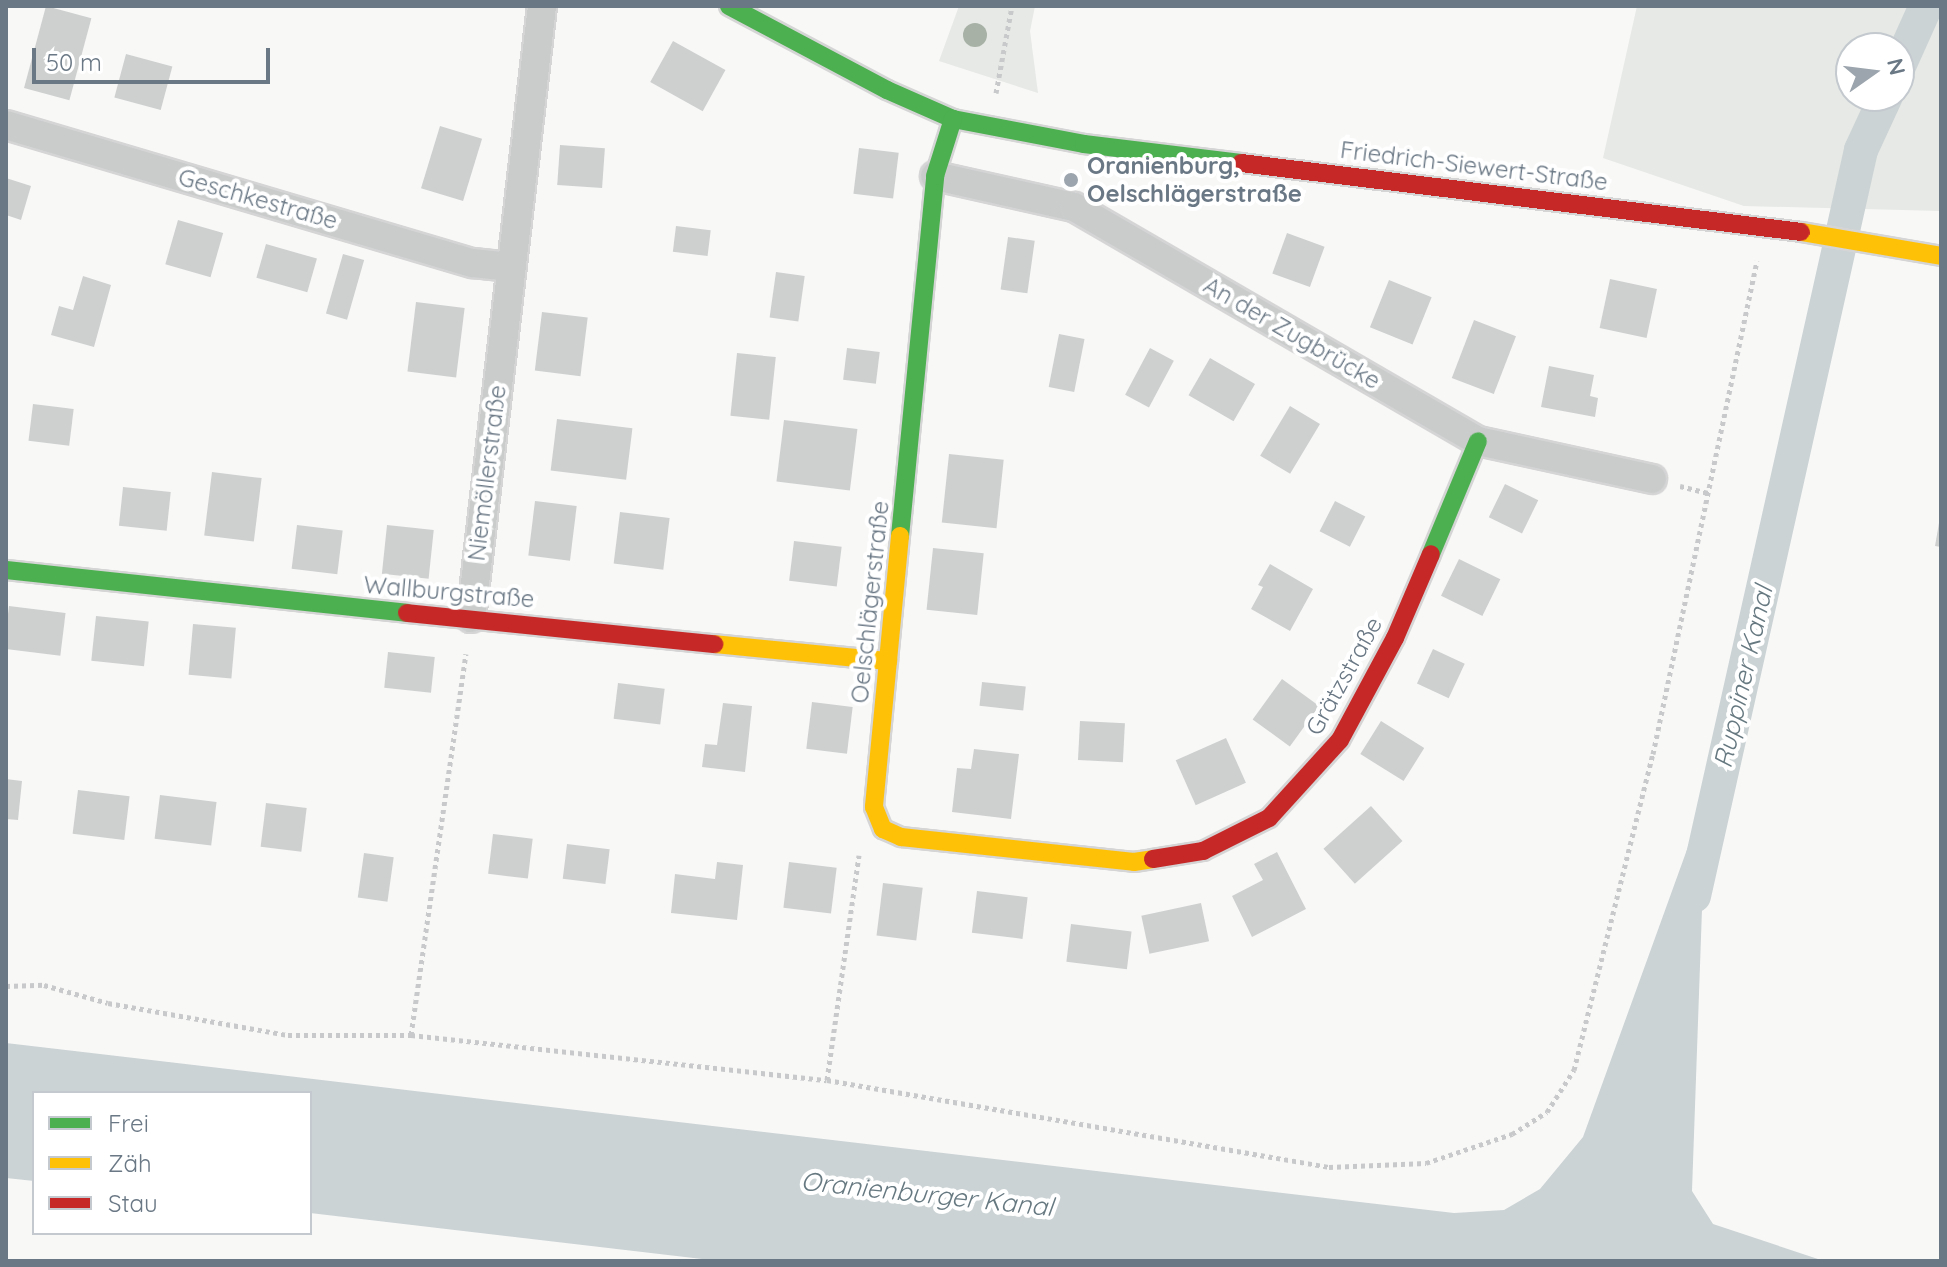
<!DOCTYPE html>
<html>
<head>
<meta charset="utf-8">
<style>
  body { margin:0 }
  #map { position:relative; width:1947px; height:1267px; overflow:hidden; background:#f8f8f7; font-family:Quicksand,sans-serif }
  div>[style] { position:absolute }
  .green>* { inset:0; background:#e6e9e5 }
  .water>* { inset:0; background:#ccd3d5 }
  .canal>* { height:34px; margin:-17px; padding:0 17px; transform-origin:17px; border-radius:17px; background:#ccd3d5 }
  .building>* { inset:0; background:#ced0d0; transform-origin:0 0 }
  .path>* { height:5px; margin-top:-2.5px; transform-origin:0; background:repeating-linear-gradient(90deg,#c8c9ca 0 4px,transparent 0 8px) }
  .roads { filter:drop-shadow(2px 0 #d5d5d6) drop-shadow(-2px 0 #d5d5d6) drop-shadow(0 2px #d5d5d6) drop-shadow(0 -2px #d5d5d6) }
  .street>* { height:28px; margin:-14px; padding:0 14px; transform-origin:14px; border-radius:14px; background:#cacccc }
  .fast>* { height:18px; margin:-9px; padding:0 9px; transform-origin:9px; border-radius:9px; background:#4caf50 }
  .slow>* { height:18px; margin:-9px; padding:0 9px; transform-origin:9px; border-radius:9px; background:#ffc107 }
  .jam>* { height:18px; margin:-9px; padding:0 9px; transform-origin:9px; border-radius:9px; background:#c62828 }
  .trees>* { width:24px; height:24px; margin:-12px; border-radius:50%; background:#a8b1a6 }
  .dots>* { width:22px; height:22px; translate:-50% -50%; box-sizing:border-box; border:4px solid #fff; border-radius:50% }
  span { translate:-50% -50%; white-space:nowrap; text-align:center; line-height:1.15; -webkit-text-stroke:8px #fff; paint-order:stroke }
  .poi-label { font-size:24px; color:#6a7885; font-weight:700 }
  .left { translate:0 -50%; text-align:left }
  .street-label { font-size:24px; color:#6a7885 }
  .water-label { font-size:26px; color:#667880; font-style:italic }
  .frame { position:absolute; inset:0; border:8px solid #6a7885; pointer-events:none }
  .legend { position:absolute; left:32px; top:1091px; width:280px; height:144px; box-sizing:border-box; background:#fff; border:2px solid #c3c9ce; margin:0; padding:10px 14px; list-style:none; font-size:24px; color:#6a7885 }
  .legend li { display:flex; align-items:center; gap:16px; height:40px }
  .legend b { width:40px; border:2px solid #c3c9ce }
  .north { position:absolute; left:1835px; top:32px; width:80px; height:80px; box-sizing:border-box; background:#fff; border:2px solid #c3c9ce; border-radius:50%; rotate:76deg; font-size:22px; font-weight:700; line-height:32px; text-align:center; color:#6a7885 }
  .north::after { content:''; display:block; margin:auto; width:28px; height:36px; background:#9ca5ad; clip-path:polygon(50% 0,100% 100%,50% 72%,0 100%) }
  .scale { position:absolute; left:32px; top:48px; width:238px; height:36px; box-sizing:border-box; border:4px solid #6a7885; border-top:0; padding-left:10px; font-size:24px; line-height:28px; white-space:nowrap; color:#6a7885; -webkit-text-stroke:6px #fff; paint-order:stroke }
</style>
</head>
<body>
<div id="map">
  <div class="green">
    <i style="clip-path:polygon(959px 6px,1035px 6px,1030px 31px,1038px 93px,939px 61px)"></i>
    <i style="clip-path:polygon(evenodd,1637px 6px,1941px 6px,1941px 211px,1744px 206px,1603px 158px,1637px 6px,1851px 48px,1899px 48px,1899px 96px,1851px 96px,1851px 48px)"></i>
  </div>
  <div class="water">
    <i style="clip-path:polygon(1706px 797px,1692px 1191px,1713px 1224px,1824px 1261px,719px 1261px,310px 1213px,310px 1093px,34px 1093px,34px 1181px,6px 1178px,6px 1043px,1454px 1213px,1504px 1210px,1540px 1189px,1583px 1137px)"></i>
  </div>
  <div class="canal">
    <i style="left:1899px;top:66px;width:66px;rotate:-65.8deg"></i>
    <i style="left:1694px;top:896px;width:764px;rotate:-77.38deg"></i>
    <i style="left:1861px;top:150px;width:60px;rotate:-65.2deg"></i>
  </div>
  <div class="building">
    <i style="left:46px;top:6px;width:47px;height:85px;rotate:15deg"></i>
    <i style="left:673px;top:41px;width:60px;height:47px;rotate:29deg"></i>
    <i style="left:126px;top:54px;width:48px;height:45px;rotate:15deg"></i>
    <i style="left:440px;top:126px;width:44px;height:65px;rotate:17deg"></i>
    <i style="left:560px;top:145px;width:45px;height:40px;rotate:4deg"></i>
    <i style="left:859px;top:148px;width:40px;height:46px;rotate:7deg"></i>
    <i style="clip-path:polygon(6px 178px,31px 186px,21px 220px,6px 215px)"></i>
    <i style="left:178px;top:220px;width:47px;height:46px;rotate:16deg"></i>
    <i style="left:676px;top:226px;width:35px;height:26px;rotate:7deg"></i>
    <i style="left:1287px;top:233px;width:40px;height:43px;rotate:20deg"></i>
    <i style="left:1008px;top:237px;width:27px;height:53px;rotate:8deg"></i>
    <i style="left:266px;top:244px;width:53px;height:35px;rotate:16deg"></i>
    <i style="left:343px;top:254px;width:22px;height:62px;rotate:16deg"></i>
    <i style="left:776px;top:272px;width:29px;height:46px;rotate:8deg"></i>
    <i style="clip-path:polygon(83px 276px,111px 285px,94px 347px,51px 335px,59px 306px,73px 310px)"></i>
    <i style="left:1610px;top:279px;width:48px;height:50px;rotate:12deg"></i>
    <i style="left:1389px;top:280px;width:46px;height:51px;rotate:22deg"></i>
    <i style="left:416px;top:302px;width:49px;height:70px;rotate:7deg"></i>
    <i style="left:542px;top:312px;width:46px;height:59px;rotate:7deg"></i>
    <i style="left:1474px;top:320px;width:45px;height:62px;rotate:21deg"></i>
    <i style="left:1059px;top:334px;width:26px;height:54px;rotate:11deg"></i>
    <i style="left:847px;top:348px;width:33px;height:32px;rotate:7deg"></i>
    <i style="left:1150px;top:348px;width:27px;height:53px;rotate:28deg"></i>
    <i style="left:737px;top:353px;width:39px;height:63px;rotate:6deg"></i>
    <i style="left:1210px;top:358px;width:52px;height:43px;rotate:30deg"></i>
    <i style="clip-path:polygon(1549px 366px,1594px 375px,1590px 396px,1598px 398px,1595px 417px,1541px 407px)"></i>
    <i style="left:33px;top:404px;width:41px;height:37px;rotate:7deg"></i>
    <i style="left:1290px;top:406px;width:35px;height:58px;rotate:31deg"></i>
    <i style="left:557px;top:419px;width:76px;height:52px;rotate:7deg"></i>
    <i style="left:784px;top:420px;width:74px;height:62px;rotate:7deg"></i>
    <i style="left:949px;top:454px;width:55px;height:69px;rotate:6deg"></i>
    <i style="left:212px;top:472px;width:50px;height:64px;rotate:7deg"></i>
    <i style="left:1505px;top:484px;width:37px;height:37px;rotate:26deg"></i>
    <i style="left:123px;top:487px;width:48px;height:39px;rotate:6deg"></i>
    <i style="left:535px;top:501px;width:42px;height:55px;rotate:7deg"></i>
    <i style="left:1335px;top:501px;width:34px;height:34px;rotate:27deg"></i>
    <i style="left:620px;top:512px;width:50px;height:52px;rotate:7deg"></i>
    <i style="clip-path:polygon(1939px 523px,1941px 523px,1941px 547px,1935px 546px)"></i>
    <i style="left:297px;top:525px;width:46px;height:44px;rotate:7deg"></i>
    <i style="left:387px;top:525px;width:47px;height:49px;rotate:6deg"></i>
    <i style="left:794px;top:541px;width:48px;height:40px;rotate:7deg"></i>
    <i style="left:933px;top:548px;width:51px;height:62px;rotate:6deg"></i>
    <i style="left:1459px;top:559px;width:46px;height:41px;rotate:26deg"></i>
    <i style="clip-path:polygon(1270px 564px,1313px 589px,1290px 631px,1251px 609px,1263px 587px,1258px 585px)"></i>
    <i style="left:9px;top:606px;width:57px;height:43px;rotate:7deg"></i>
    <i style="left:96px;top:616px;width:53px;height:45px;rotate:6deg"></i>
    <i style="left:193px;top:624px;width:43px;height:51px;rotate:5deg"></i>
    <i style="left:1433px;top:649px;width:35px;height:38px;rotate:25deg"></i>
    <i style="left:388px;top:652px;width:47px;height:36px;rotate:6deg"></i>
    <i style="left:1282px;top:679px;width:46px;height:50px;rotate:36deg"></i>
    <i style="left:982px;top:682px;width:44px;height:24px;rotate:6deg"></i>
    <i style="left:618px;top:683px;width:47px;height:36px;rotate:7deg"></i>
    <i style="left:812px;top:702px;width:41px;height:47px;rotate:7deg"></i>
    <i style="clip-path:polygon(723px 703px,752px 706px,745px 772px,702px 767px,705px 744px,717px 745px)"></i>
    <i style="left:1080px;top:721px;width:45px;height:39px;rotate:3deg"></i>
    <i style="left:1381px;top:721px;width:51px;height:39px;rotate:32deg"></i>
    <i style="left:1226px;top:738px;width:49px;height:55px;rotate:66deg"></i>
    <i style="clip-path:polygon(974px 749px,1019px 754px,1011px 819px,952px 812px,957px 768px,971px 769px)"></i>
    <i style="clip-path:polygon(6px 779px,22px 781px,18px 820px,6px 819px)"></i>
    <i style="left:78px;top:790px;width:52px;height:44px;rotate:7deg"></i>
    <i style="left:160px;top:795px;width:57px;height:44px;rotate:7deg"></i>
    <i style="left:266px;top:803px;width:41px;height:44px;rotate:7deg"></i>
    <i style="left:1371px;top:806px;width:47px;height:64px;rotate:48deg"></i>
    <i style="left:493px;top:834px;width:40px;height:40px;rotate:7deg"></i>
    <i style="left:567px;top:844px;width:43px;height:35px;rotate:7deg"></i>
    <i style="clip-path:polygon(1277px 852px,1306px 909px,1252px 937px,1232px 896px,1263px 880px,1254px 864px)"></i>
    <i style="left:364px;top:853px;width:30px;height:45px;rotate:8deg"></i>
    <i style="clip-path:polygon(717px 862px,743px 865px,737px 920px,671px 913px,675px 874px,715px 879px)"></i>
    <i style="left:789px;top:862px;width:48px;height:46px;rotate:7deg"></i>
    <i style="left:883px;top:883px;width:40px;height:53px;rotate:7deg"></i>
    <i style="left:977px;top:891px;width:51px;height:42px;rotate:7deg"></i>
    <i style="left:1201px;top:903px;width:39px;height:61px;rotate:78deg"></i>
    <i style="left:1071px;top:924px;width:61px;height:38px;rotate:7deg"></i>
  </div>
  <div class="path">
    <i style="left:996px;top:93px;width:88px;rotate:-79.6deg"></i>
    <i style="left:1680px;top:486px;width:30px;rotate:14deg"></i>
    <i style="left:6px;top:986px;width:38px;rotate:-2deg"></i>
    <i style="left:44px;top:985px;width:66px;rotate:15.7deg"></i>
    <i style="left:108px;top:1003px;width:183px;rotate:10.1deg"></i>
    <i style="left:288px;top:1035px;width:123px"></i>
    <i style="left:411px;top:1035px;width:418px;rotate:6.2deg"></i>
    <i style="left:827px;top:1080px;width:509px;rotate:9.83deg"></i>
    <i style="left:1329px;top:1167px;width:97px;rotate:-2.4deg"></i>
    <i style="left:1426px;top:1163px;width:91px;rotate:-18.6deg"></i>
    <i style="left:1512px;top:1134px;width:41px;rotate:-32.2deg"></i>
    <i style="left:1547px;top:1112px;width:50px;rotate:-57.3deg"></i>
    <i style="left:1574px;top:1070px;width:326px;rotate:-76deg"></i>
    <i style="left:1653px;top:754px;width:504px;rotate:-78.09deg"></i>
    <i style="left:411px;top:1035px;width:385px;rotate:-81.8deg"></i>
    <i style="left:827px;top:1080px;width:227px;rotate:-81.9deg"></i>
  </div>
  <div class="roads">
    <div class="street">
      <i style="left:6px;top:125px;width:487px;rotate:16.5deg"></i>
      <i style="left:473px;top:263px;width:38px;rotate:6deg"></i>
      <i style="left:935px;top:176px;width:142px;rotate:12.6deg"></i>
      <i style="left:1074px;top:207px;width:467px;rotate:30.1deg"></i>
      <i style="left:1478px;top:441px;width:178px;rotate:12.3deg"></i>
      <i style="left:471px;top:618px;width:616px;rotate:-83.38deg"></i>
    </div>
    <div class="fast">
      <i style="left:729px;top:6px;width:179px;rotate:28deg"></i>
      <i style="left:887px;top:90px;width:72px;rotate:23.7deg"></i>
      <i style="left:953px;top:119px;width:133px;rotate:10.8deg"></i>
      <i style="left:1084px;top:144px;width:158px;rotate:6.9deg"></i>
      <i style="left:900px;top:536px;width:362px;rotate:-84.4deg"></i>
      <i style="left:935px;top:176px;width:60px;rotate:-72.5deg"></i>
      <i style="left:1431px;top:554px;width:122px;rotate:-67.4deg"></i>
      <i style="left:6px;top:570px;width:403px;rotate:6.1deg"></i>
    </div>
    <div class="slow">
      <i style="left:1801px;top:232px;width:142px;rotate:9.7deg"></i>
      <i style="left:900px;top:536px;width:272px;rotate:95.5deg"></i>
      <i style="left:874px;top:807px;width:24px;rotate:68deg"></i>
      <i style="left:883px;top:829px;width:20px;rotate:24deg"></i>
      <i style="left:901px;top:837px;width:234px;rotate:6.1deg"></i>
      <i style="left:1134px;top:862px;width:19px;rotate:-9deg"></i>
      <i style="left:714px;top:644px;width:175px;rotate:5.6deg"></i>
    </div>
    <div class="jam">
      <i style="left:1241px;top:163px;width:564px;rotate:7.02deg"></i>
      <i style="left:407px;top:613px;width:309px;rotate:5.8deg"></i>
      <i style="left:1153px;top:859px;width:51px;rotate:-9.1deg"></i>
      <i style="left:1203px;top:851px;width:74px;rotate:-26.6deg"></i>
      <i style="left:1269px;top:818px;width:105px;rotate:-47.7deg"></i>
      <i style="left:1340px;top:740px;width:116px;rotate:-61.7deg"></i>
      <i style="left:1395px;top:638px;width:91px;rotate:-66.8deg"></i>
    </div>
  </div>
  <div class="trees">
    <i style="left:975px;top:35px"></i>
  </div>
  <div class="dots">
    <i style="left:1071px;top:180px;background:#9ca5ad"></i>
  </div>
  <div class="poi-label">
    <span class="left" style="left:1087px;top:180px">Oranienburg,<br>Oelschlägerstraße</span>
  </div>
  <div class="street-label">
    <span style="left:1474px;top:166px;rotate:7deg">Friedrich-Siewert-Straße</span>
    <span style="left:258px;top:199px;rotate:16deg">Geschkestraße</span>
    <span style="left:1292px;top:333px;rotate:30deg">An der Zugbrücke</span>
    <span style="left:487px;top:473px;rotate:-83deg">Niemöllerstraße</span>
    <span style="left:449px;top:592px;rotate:5deg">Wallburgstraße</span>
    <span style="left:870px;top:602px;rotate:-84deg">Oelschlägerstraße</span>
    <span style="left:1344px;top:676px;rotate:-61deg">Grätzstraße</span>
  </div>
  <div class="water-label">
    <span style="left:1743px;top:677px;rotate:-77deg">Ruppiner Kanal</span>
    <span style="left:927px;top:1194px;rotate:6deg">Oranienburger Kanal</span>
  </div>
  <div class="frame"></div>
  <ul class="legend">
  <li><b style="height:10px;background:#4caf50"></b>Frei</li>
  <li><b style="height:10px;background:#ffc107"></b>Zäh</li>
  <li><b style="height:10px;background:#c62828"></b>Stau</li>
  </ul>
  <div class="north">N</div>
  <div class="scale">50 m</div>
</div>
</body>
</html>
